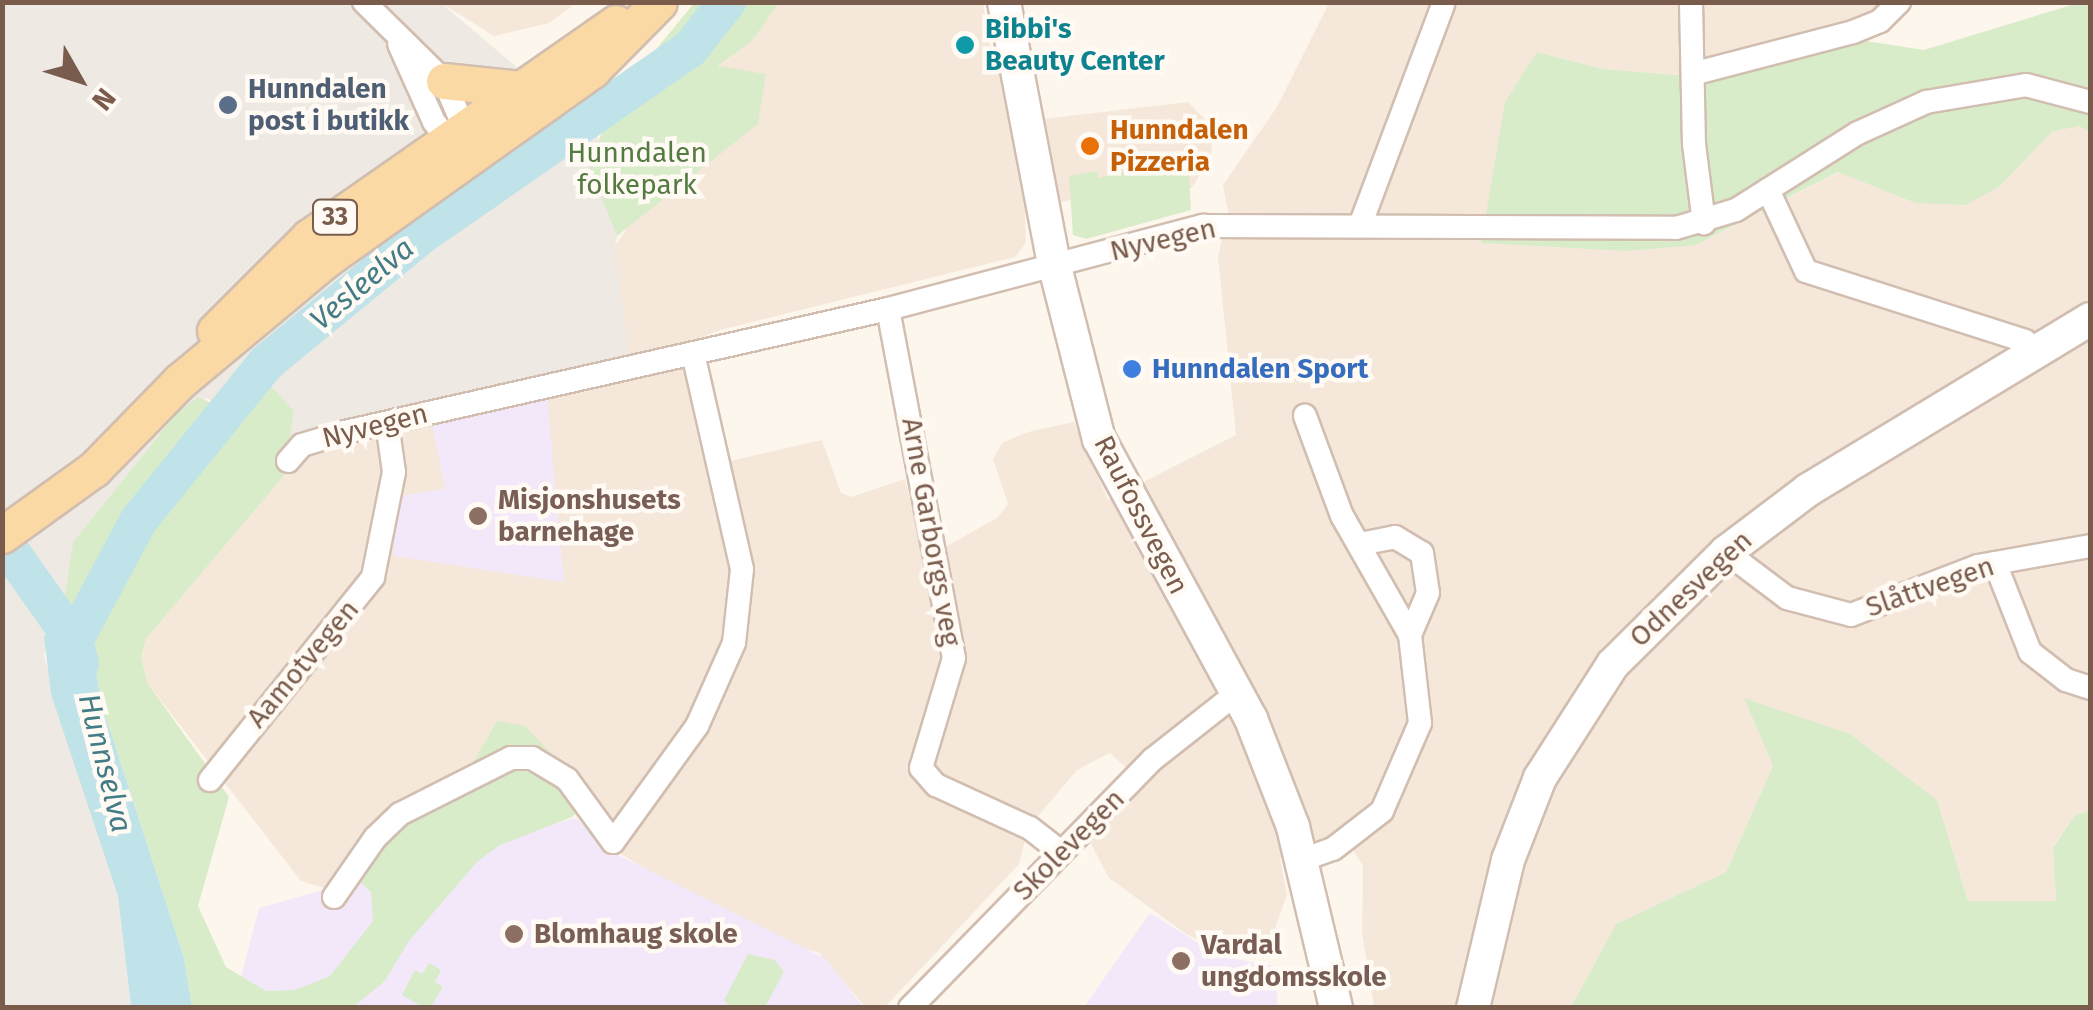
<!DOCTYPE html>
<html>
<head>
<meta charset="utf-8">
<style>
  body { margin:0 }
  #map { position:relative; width:2093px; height:1010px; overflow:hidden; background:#fdf6ec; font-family:"Fira Sans",sans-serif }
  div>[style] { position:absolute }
  .residential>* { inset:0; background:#f5e8da }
  .industrial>* { inset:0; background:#efe9e4 }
  .education>* { inset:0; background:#f3e8fa }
  .green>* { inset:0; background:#d8ecc9 }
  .water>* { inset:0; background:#bfe3e8 }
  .river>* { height:38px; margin:-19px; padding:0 19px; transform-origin:19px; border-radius:19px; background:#bfe3e8 }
  .roads { filter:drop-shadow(2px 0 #d1beb0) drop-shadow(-2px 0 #d1beb0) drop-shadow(0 2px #d1beb0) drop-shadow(0 -2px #d1beb0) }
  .street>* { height:22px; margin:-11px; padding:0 11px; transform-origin:11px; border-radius:11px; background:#fff }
  .secondary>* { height:32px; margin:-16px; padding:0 16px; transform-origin:16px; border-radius:16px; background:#fff }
  .primary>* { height:35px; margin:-17.5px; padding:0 17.5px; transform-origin:17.5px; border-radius:17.5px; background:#fbd9a5 }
  .dots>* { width:28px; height:28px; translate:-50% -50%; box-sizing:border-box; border:5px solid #fffaf3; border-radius:50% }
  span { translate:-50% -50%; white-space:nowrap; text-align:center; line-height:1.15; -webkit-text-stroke:9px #fffaf3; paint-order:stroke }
  .shield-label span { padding:2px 8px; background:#fffaf3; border:2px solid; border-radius:8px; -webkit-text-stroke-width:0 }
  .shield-label { font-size:25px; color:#7a5c4d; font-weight:700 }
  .culture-label { font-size:28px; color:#0d838f; font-weight:700 }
  .left { translate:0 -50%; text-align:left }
  .service-label { font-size:28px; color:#4e5e75; font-weight:700 }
  .food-label { font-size:28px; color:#c56008; font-weight:700 }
  .park-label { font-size:28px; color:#537a41 }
  .street-label { font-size:28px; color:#7a5c4d }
  .shop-label { font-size:28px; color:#366cbe; font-weight:700 }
  .education-label { font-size:28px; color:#785e54; font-weight:700 }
  .water-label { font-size:30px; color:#437c86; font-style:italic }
  .frame { position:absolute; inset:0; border:5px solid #7a5c4d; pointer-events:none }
  .north { position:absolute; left:30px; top:30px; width:100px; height:100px; -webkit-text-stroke:8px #fffaf3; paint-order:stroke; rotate:129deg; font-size:28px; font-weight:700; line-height:40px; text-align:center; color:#7a5c4d }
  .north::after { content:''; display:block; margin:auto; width:35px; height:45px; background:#7a5c4d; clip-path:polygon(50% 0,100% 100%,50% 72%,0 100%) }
</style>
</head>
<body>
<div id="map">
  <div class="residential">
    <i style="clip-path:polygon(441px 3px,576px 3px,549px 23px,494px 36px)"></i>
    <i style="clip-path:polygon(779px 3px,983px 3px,991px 51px,1026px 121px,1188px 102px,1213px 128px,1211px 156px,1192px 188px,1106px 190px,1033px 210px,1025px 215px,1026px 243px,1015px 257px,720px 330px,686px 344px,705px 456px,721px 463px,822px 440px,841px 493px,851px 497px,905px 479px,923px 551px,931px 555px,997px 518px,1008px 504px,993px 459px,1002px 443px,1028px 432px,1074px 422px,1108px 500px,1236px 435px,1218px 257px,1228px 212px,1223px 185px,1277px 107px,1329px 3px,1883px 3px,1859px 25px,1866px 41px,1701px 77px,1603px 69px,1537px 52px,1696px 245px,1839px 172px,1915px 203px,1999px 187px,2052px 132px,2079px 126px,2090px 132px,2090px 810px,2074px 816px,2053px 847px,2056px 901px,1968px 901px,1937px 800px,1745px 700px,1773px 766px,1726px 872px,1616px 924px,1571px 1007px,1374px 1007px,1362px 932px,1363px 866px,1353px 850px,1329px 836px,1280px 858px,1287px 895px,1266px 954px,1229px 955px,1186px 934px,1109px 878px,1091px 844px,1131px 772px,1110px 753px,1077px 770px,1028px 828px,1019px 864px,885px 1007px,865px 1007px,819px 953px,761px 935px,622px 855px,619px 827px,593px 797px,497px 721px,469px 769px,327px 889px,301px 881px,148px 684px,141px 657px,146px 639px,293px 465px,320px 449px,630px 369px,615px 246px,626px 230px,611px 147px,752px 41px)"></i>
  </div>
  <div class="industrial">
    <i style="clip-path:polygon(2px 3px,441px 3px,597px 135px,619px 226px,615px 246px,628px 350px,625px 377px,320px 449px,293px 465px,207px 398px,176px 414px,73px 542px,68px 606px,55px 620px,44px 656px,118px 896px,131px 1007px,3px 1007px)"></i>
  </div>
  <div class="education">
    <i style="clip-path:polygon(547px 398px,564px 582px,394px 556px,395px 497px,445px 489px,432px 423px)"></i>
    <i style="clip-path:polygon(576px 818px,612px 852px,826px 959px,863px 1007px,233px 1008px,259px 908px)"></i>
    <i style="clip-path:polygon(1150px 913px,1219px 956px,1274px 966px,1278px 1007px,1084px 1007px)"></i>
  </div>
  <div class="green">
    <i style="clip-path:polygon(695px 2px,779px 3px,752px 41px,718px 66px,766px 74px,758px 124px,617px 236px,585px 156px,596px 148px,612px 103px)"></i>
    <i style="clip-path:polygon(2078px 3px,2090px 3px,2090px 132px,2079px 126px,2052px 132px,1999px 187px,1966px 205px,1915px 203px,1838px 172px,1696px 245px,1626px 251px,1481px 243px,1505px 102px,1537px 52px,1603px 69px,1701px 77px,1866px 41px,1924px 50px)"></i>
    <i style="clip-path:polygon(1169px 162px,1171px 173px,1189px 175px,1191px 210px,1086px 239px,1073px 235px,1069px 176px,1097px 171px,1098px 178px)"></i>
    <i style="clip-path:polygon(270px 385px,294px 411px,288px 448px,293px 465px,146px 639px,141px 657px,148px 684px,229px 797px,198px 906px,226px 967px,266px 991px,295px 990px,330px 976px,373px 921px,371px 892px,345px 868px,469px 769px,497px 721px,525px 726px,593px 797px,572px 817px,500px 845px,477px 862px,409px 941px,384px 982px,353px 1007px,192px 1007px,184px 958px,101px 702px,91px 636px,76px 604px,68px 606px,65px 597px,73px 542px,176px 414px,198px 397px,231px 412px)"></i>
    <i style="clip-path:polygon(1744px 698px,1850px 734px,1937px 800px,1968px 901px,2056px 901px,2053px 848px,2074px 816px,2090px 810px,2090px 1007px,1571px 1007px,1616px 924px,1726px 872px,1773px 766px)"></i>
    <i style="clip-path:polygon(748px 954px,775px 960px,784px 972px,765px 1007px,730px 1007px,724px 1000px)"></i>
    <i style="clip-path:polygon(429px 963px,441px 970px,435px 982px,443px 987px,431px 1007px,423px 1007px,402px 995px,415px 970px,422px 974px)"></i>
  </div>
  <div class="water">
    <i style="clip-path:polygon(91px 605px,103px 610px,91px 636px,101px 702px,184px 958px,192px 1007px,131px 1007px,118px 896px,51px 694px,44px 637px,68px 606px)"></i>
  </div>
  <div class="river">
    <i style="left:2px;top:539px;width:125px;rotate:54.8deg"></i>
    <i style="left:74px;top:641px;width:23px;rotate:75deg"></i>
    <i style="left:74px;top:641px;width:137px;rotate:-61.8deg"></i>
    <i style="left:139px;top:520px;width:202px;rotate:-51deg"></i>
    <i style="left:266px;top:363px;width:202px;rotate:-39.4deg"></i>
    <i style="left:422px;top:235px;width:326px;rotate:-34.8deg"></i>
    <i style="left:690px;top:49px;width:60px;rotate:-51.8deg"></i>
  </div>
  <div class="roads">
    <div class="street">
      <i style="left:364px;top:2px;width:112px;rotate:44.6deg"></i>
      <i style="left:444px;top:81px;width:63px;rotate:66.7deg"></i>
      <i style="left:1691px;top:2px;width:142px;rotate:88.8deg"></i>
      <i style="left:1694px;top:144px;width:80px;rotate:82.8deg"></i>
      <i style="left:399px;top:44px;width:85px;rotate:65.8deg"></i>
      <i style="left:434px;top:122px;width:32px;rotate:51deg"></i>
      <i style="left:1696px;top:73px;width:162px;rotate:-14.6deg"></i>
      <i style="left:1853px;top:32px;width:29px;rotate:-22deg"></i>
      <i style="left:1880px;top:21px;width:27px;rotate:-45deg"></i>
      <i style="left:1768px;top:190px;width:89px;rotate:64.9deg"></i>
      <i style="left:1806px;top:271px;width:230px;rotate:17.7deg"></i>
      <i style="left:1361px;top:223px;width:233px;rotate:-69.4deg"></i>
      <i style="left:888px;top:309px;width:355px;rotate:79.3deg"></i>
      <i style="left:954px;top:658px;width:115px;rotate:106.7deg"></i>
      <i style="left:921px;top:768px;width:23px;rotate:49deg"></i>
      <i style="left:936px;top:785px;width:103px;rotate:24.6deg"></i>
      <i style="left:1030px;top:828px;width:39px;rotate:38deg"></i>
      <i style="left:288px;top:461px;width:21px;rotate:-49deg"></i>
      <i style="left:302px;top:445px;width:45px;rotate:-16.8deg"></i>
      <i style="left:345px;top:432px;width:557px;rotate:-12.76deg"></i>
      <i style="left:888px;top:309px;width:326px;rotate:-14.8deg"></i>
      <i style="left:1203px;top:226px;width:473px;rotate:0.2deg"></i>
      <i style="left:1676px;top:228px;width:63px;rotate:-16.7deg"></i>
      <i style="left:1736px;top:210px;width:144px;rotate:-32.3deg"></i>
      <i style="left:1858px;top:133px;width:75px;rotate:-24.5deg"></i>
      <i style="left:1926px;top:102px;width:101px;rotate:-9.6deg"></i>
      <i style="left:2026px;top:85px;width:66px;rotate:14.9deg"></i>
      <i style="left:1360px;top:544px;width:36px;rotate:-11deg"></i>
      <i style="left:1395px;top:537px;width:31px;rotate:31deg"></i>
      <i style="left:1422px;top:553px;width:40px;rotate:81.5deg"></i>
      <i style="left:1428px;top:593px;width:46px;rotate:113.2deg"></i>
      <i style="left:1726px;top:552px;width:76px;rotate:37deg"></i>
      <i style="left:1787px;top:598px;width:66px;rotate:14.9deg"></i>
      <i style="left:1851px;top:615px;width:136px;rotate:-21.1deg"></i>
      <i style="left:1978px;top:566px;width:114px;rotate:-10.1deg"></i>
      <i style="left:1995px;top:563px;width:96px;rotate:68.5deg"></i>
      <i style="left:2030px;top:652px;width:46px;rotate:37.9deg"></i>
      <i style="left:2066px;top:680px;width:25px;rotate:18deg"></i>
      <i style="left:210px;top:780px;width:260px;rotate:-51.2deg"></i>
      <i style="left:373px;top:577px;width:107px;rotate:-78.7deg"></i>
      <i style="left:394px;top:472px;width:49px;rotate:-98.1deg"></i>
      <i style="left:1302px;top:860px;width:33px;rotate:-20deg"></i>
      <i style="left:1333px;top:849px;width:62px;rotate:-37.8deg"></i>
      <i style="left:1382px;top:811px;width:96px;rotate:-66.6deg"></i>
      <i style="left:1420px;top:723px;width:89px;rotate:-96.5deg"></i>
      <i style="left:1410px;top:635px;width:137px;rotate:-119.7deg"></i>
      <i style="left:1342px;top:516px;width:107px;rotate:-110.3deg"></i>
      <i style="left:334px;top:897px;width:72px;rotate:-55.2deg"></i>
      <i style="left:375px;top:838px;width:35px;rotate:-44deg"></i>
      <i style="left:400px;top:814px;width:124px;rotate:-26.8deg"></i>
      <i style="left:511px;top:758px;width:21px"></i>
      <i style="left:532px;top:758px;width:41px;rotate:31deg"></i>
      <i style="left:567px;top:779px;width:78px;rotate:53.9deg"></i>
      <i style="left:613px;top:842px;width:143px;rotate:-54.1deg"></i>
      <i style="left:697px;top:726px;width:91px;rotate:-66deg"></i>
      <i style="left:734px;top:643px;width:74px;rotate:-83.8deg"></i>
      <i style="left:742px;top:569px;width:221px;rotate:-102.8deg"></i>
      <i style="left:910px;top:1008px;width:348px;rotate:-45.7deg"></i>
      <i style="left:1153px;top:759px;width:107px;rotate:-38.2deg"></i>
    </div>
    <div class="secondary">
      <i style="left:1004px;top:2px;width:266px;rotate:79.2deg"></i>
      <i style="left:1054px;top:263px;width:182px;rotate:75.7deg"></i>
      <i style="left:1099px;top:439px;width:319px;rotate:61.5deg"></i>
      <i style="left:1251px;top:719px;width:116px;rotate:68.7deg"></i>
      <i style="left:1293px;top:827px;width:186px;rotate:76.6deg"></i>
      <i style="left:1473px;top:1008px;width:152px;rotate:-76.7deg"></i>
      <i style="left:1508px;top:860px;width:88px;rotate:-68.7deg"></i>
      <i style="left:1540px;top:778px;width:135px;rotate:-57.4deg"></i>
      <i style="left:1613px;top:664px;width:159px;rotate:-44.7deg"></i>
      <i style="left:1726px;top:552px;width:103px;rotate:-37.1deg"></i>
      <i style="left:1808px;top:490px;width:330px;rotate:-31.2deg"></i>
    </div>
    <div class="primary">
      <i style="left:444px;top:81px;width:77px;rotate:5.9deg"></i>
      <i style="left:215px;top:331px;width:133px;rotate:-45deg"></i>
      <i style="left:309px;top:237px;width:374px;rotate:-34.9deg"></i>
      <i style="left:2px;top:535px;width:113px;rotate:-35.7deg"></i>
      <i style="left:94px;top:469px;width:123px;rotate:-45.7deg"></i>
      <i style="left:180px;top:381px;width:189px;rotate:-39.8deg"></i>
      <i style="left:325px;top:260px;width:328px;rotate:-35.4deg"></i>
      <i style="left:592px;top:70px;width:95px;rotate:-45.4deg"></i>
    </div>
  </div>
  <div class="dots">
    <i style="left:965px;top:45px;background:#0f9aa8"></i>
    <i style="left:228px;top:105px;background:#5c6f8a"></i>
    <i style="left:1090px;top:146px;background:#e8710a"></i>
    <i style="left:1132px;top:369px;background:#3f7fe0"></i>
    <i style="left:478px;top:516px;background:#8d6e63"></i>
    <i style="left:514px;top:934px;background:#8d6e63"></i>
    <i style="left:1181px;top:961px;background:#8d6e63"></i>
  </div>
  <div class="shield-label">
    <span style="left:335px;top:217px">33</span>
  </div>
  <div class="culture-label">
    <span class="left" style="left:985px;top:45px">Bibbi's<br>Beauty Center</span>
  </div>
  <div class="service-label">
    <span class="left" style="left:248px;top:105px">Hunndalen<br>post i butikk</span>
  </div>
  <div class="food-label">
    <span class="left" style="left:1110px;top:146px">Hunndalen<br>Pizzeria</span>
  </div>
  <div class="park-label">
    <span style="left:637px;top:169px">Hunndalen<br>folkepark</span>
  </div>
  <div class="street-label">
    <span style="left:1163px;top:240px;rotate:-13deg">Nyvegen</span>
    <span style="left:375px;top:426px;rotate:-14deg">Nyvegen</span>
    <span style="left:1141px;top:515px;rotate:63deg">Raufossvegen</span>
    <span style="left:931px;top:532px;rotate:80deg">Arne Garborgs veg</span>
    <span style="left:1930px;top:587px;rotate:-19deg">Slåttvegen</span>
    <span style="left:1691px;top:589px;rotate:-43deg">Odnesvegen</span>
    <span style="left:303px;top:664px;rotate:-50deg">Aamotvegen</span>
    <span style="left:1069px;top:845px;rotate:-45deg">Skolevegen</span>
  </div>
  <div class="shop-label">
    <span class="left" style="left:1152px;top:369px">Hunndalen Sport</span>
  </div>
  <div class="education-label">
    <span class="left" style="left:498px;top:516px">Misjonshusets<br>barnehage</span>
    <span class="left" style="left:534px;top:934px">Blomhaug skole</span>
    <span class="left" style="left:1201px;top:961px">Vardal<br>ungdomsskole</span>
  </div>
  <div class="water-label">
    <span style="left:362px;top:284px;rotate:-40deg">Vesleelva</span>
    <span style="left:105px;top:763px;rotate:76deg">Hunnselva</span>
  </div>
  <div class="frame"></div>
  <div class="north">N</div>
</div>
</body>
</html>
